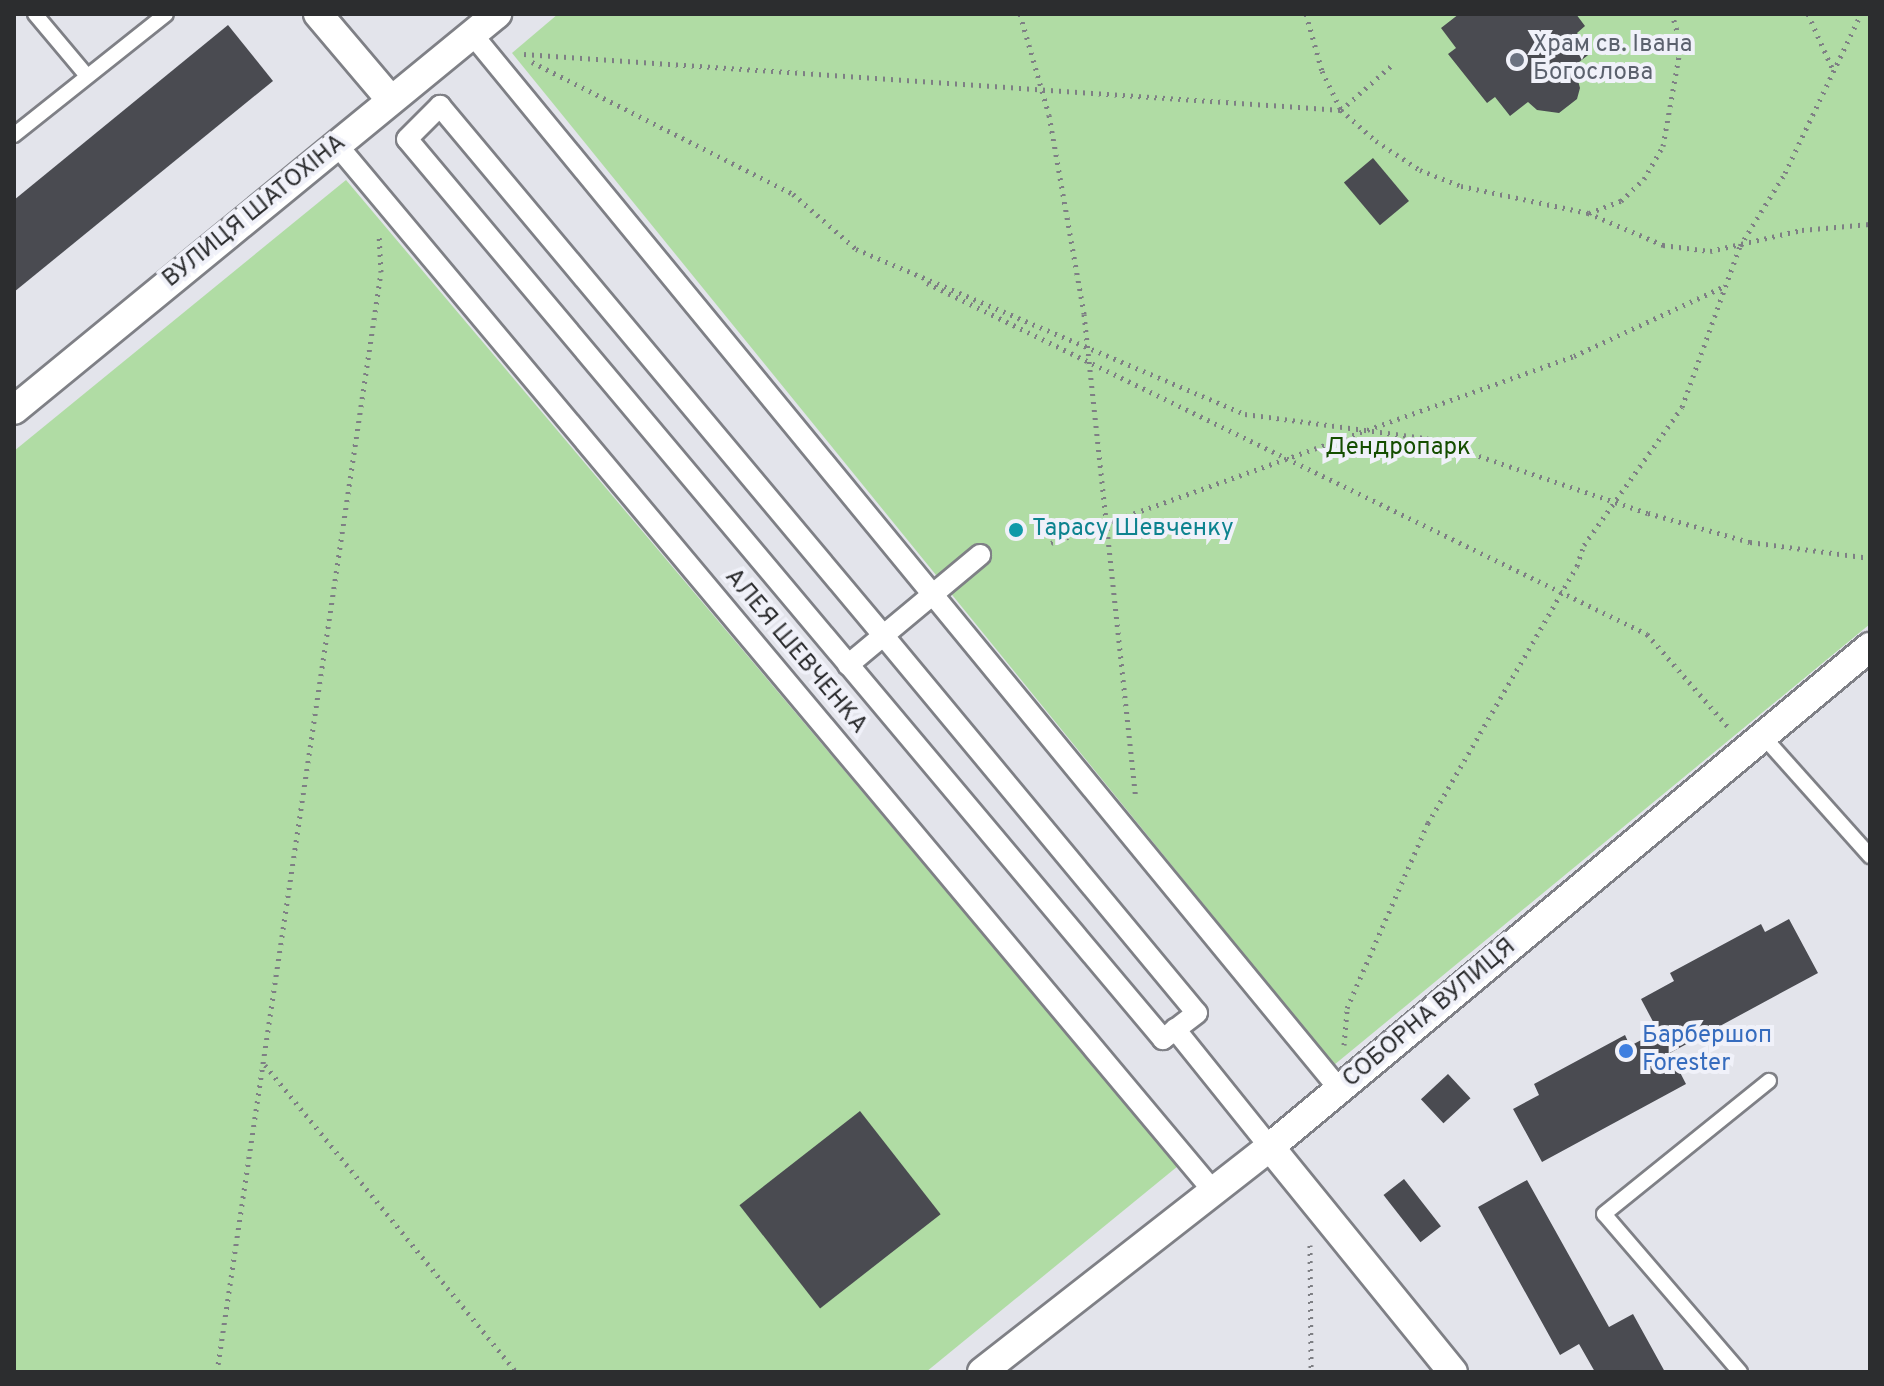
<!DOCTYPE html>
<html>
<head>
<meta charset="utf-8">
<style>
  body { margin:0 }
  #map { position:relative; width:1884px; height:1386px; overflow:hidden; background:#e3e4eb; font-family:Overpass,sans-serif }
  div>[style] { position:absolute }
  .green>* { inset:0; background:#b0dca4 }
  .building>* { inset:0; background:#4a4b51; transform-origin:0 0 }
  .path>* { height:5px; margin-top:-2.5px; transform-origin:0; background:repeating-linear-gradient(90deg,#7e7f84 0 2px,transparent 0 8px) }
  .roads { filter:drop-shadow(2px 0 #7f8086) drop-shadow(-2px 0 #7f8086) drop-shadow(0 2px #7f8086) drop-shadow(0 -2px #7f8086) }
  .service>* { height:14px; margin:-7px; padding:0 7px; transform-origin:7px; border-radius:7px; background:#fff }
  .pedestrian>* { height:20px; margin:-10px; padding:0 10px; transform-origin:10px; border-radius:10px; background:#fff }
  .minor>* { height:28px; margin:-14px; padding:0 14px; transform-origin:14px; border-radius:14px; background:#fff }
  .dots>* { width:22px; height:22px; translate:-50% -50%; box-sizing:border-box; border:4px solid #f0f1f9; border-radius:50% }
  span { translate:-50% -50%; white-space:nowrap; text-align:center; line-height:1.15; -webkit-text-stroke:8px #f0f1f9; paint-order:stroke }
  .worship-label { font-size:24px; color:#5b616d }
  .left { translate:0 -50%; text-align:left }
  .street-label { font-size:24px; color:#2c2d2f }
  .park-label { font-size:24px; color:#154e00 }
  .culture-label { font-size:24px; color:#0d838f }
  .shop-label { font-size:24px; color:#366cbe }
  .frame { position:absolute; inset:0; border:16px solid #2c2d2f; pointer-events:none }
</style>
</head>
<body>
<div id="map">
  <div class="green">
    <i style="clip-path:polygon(558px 14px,1870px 14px,1870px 624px,1334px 1065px,512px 53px)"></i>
    <i style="clip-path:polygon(346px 180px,1178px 1166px,926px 1372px,14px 1372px,14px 451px)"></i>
  </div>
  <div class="building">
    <i style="clip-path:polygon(1459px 14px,1576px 14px,1585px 26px,1577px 33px,1592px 52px,1574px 66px,1580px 88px,1577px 99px,1559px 113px,1537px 110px,1528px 102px,1510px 116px,1495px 97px,1487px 103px,1448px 54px,1456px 48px,1441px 28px)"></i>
    <i style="clip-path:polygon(228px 25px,273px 81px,14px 292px,14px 200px)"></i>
    <i style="left:1373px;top:158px;width:56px;height:38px;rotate:50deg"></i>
    <i style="clip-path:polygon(1789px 919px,1818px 973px,1670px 1053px,1686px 1084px,1542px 1162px,1513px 1109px,1539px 1095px,1534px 1084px,1625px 1035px,1630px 1046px,1658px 1031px,1641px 999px,1674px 981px,1670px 973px,1761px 924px,1765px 932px)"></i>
    <i style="left:1448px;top:1074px;width:33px;height:37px;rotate:47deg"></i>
    <i style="left:860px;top:1111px;width:131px;height:153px;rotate:52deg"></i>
    <i style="left:1404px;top:1179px;width:60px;height:26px;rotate:52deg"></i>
    <i style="clip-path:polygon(1527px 1180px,1609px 1327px,1633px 1314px,1665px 1372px,1595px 1372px,1579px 1344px,1560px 1355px,1478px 1207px)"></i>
  </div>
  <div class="path">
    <i style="left:1020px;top:14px;width:105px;rotate:74deg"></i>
    <i style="left:1049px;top:115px;width:202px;rotate:80deg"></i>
    <i style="left:1084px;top:314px;width:487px;rotate:83.9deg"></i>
    <i style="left:1306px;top:14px;width:59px;rotate:74.3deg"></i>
    <i style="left:1322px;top:71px;width:43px;rotate:64deg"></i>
    <i style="left:1341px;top:110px;width:69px;rotate:-41.5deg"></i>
    <i style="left:1808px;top:14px;width:61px;rotate:65.9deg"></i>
    <i style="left:524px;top:54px;width:819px;rotate:3.92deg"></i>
    <i style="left:1341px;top:110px;width:47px;rotate:41.5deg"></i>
    <i style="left:1376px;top:141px;width:53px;rotate:33.4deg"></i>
    <i style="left:1420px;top:170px;width:44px;rotate:21.3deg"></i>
    <i style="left:1461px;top:186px;width:130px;rotate:12deg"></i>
    <i style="left:1588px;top:213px;width:82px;rotate:23.1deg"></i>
    <i style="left:1663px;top:245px;width:47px;rotate:7.3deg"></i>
    <i style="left:1710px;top:251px;width:94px;rotate:-12.9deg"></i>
    <i style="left:1802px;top:230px;width:68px;rotate:-5deg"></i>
    <i style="left:532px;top:62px;width:292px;rotate:26.8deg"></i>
    <i style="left:793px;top:194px;width:84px;rotate:41.1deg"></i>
    <i style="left:856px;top:249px;width:423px;rotate:23deg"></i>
    <i style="left:1245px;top:414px;width:183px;rotate:7.6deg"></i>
    <i style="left:1426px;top:438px;width:234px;rotate:18.7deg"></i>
    <i style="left:1648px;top:513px;width:106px;rotate:15.9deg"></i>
    <i style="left:1750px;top:542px;width:121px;rotate:7.6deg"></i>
    <i style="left:1589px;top:213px;width:34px;rotate:-21deg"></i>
    <i style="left:1621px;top:201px;width:32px;rotate:-44deg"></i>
    <i style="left:1644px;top:179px;width:38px;rotate:-60deg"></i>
    <i style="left:1663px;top:146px;width:103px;rotate:-79.9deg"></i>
    <i style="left:1681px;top:45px;width:32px;rotate:-106deg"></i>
    <i style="left:927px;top:283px;width:801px;rotate:25.99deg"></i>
    <i style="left:1647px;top:634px;width:125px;rotate:48.9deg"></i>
    <i style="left:1051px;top:543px;width:555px;rotate:-19.67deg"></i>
    <i style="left:1574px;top:356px;width:166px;rotate:-24.9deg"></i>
    <i style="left:1344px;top:1045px;width:37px;rotate:-85deg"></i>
    <i style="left:1347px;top:1008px;width:202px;rotate:-66.4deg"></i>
    <i style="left:1428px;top:823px;width:297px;rotate:-59.9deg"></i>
    <i style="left:1577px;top:566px;width:22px;rotate:-72deg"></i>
    <i style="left:1584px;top:545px;width:169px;rotate:-54.6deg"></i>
    <i style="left:1682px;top:407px;width:171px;rotate:-70.2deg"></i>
    <i style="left:1740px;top:246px;width:86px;rotate:-58.3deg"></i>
    <i style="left:1785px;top:173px;width:176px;rotate:-64.5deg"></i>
    <i style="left:265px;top:1065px;width:397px;rotate:50.7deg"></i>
    <i style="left:1310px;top:1245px;width:127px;rotate:89.5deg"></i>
    <i style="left:217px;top:1372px;width:1112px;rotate:-81.52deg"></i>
    <i style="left:381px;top:272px;width:35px;rotate:-93deg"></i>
  </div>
  <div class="roads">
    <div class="service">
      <i style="left:35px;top:14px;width:81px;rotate:50deg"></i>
      <i style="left:14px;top:135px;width:194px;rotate:-38.5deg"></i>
      <i style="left:1761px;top:734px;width:164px;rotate:48.2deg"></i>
      <i style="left:1740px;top:1372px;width:208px;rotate:-130.7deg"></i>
      <i style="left:1604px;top:1214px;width:212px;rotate:-38.9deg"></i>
    </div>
    <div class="pedestrian">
      <i style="left:472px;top:34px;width:1367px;rotate:50.58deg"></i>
      <i style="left:440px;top:106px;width:690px;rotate:50.06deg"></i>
      <i style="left:883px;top:635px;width:491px;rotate:50.3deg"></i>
      <i style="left:1197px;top:1013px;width:43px;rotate:142.6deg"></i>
      <i style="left:1163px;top:1039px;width:1175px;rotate:-130.03deg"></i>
      <i style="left:407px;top:139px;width:47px;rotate:-45deg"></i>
      <i style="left:337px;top:145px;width:1366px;rotate:50.05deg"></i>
      <i style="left:848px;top:665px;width:172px;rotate:-39.8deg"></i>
      <i style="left:1175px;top:1029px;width:151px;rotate:51.2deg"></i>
    </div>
    <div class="minor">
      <i style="left:318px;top:14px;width:113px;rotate:49.7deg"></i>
      <i style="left:14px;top:410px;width:625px;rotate:-39.35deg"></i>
      <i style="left:1270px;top:1147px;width:290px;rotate:50.9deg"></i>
      <i style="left:982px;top:1372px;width:365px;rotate:-38deg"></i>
      <i style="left:1270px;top:1147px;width:781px;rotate:-39.81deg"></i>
    </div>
  </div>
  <div class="dots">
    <i style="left:1517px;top:60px;background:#6b7280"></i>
    <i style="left:1016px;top:530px;background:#0f9aa8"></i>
    <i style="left:1626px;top:1051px;background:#3f7fe0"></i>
  </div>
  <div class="worship-label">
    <span class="left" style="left:1533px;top:60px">Храм св. Iвана<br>Богослова</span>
  </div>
  <div class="street-label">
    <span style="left:255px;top:212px;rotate:-39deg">ВУЛИЦЯ ШАТОХІНА</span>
    <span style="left:795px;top:652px;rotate:50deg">АЛЕЯ ШЕВЧЕНКА</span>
    <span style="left:1430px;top:1014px;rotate:-40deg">СОБОРНА ВУЛИЦЯ</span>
  </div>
  <div class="park-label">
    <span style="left:1398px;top:449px">Дендропарк</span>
  </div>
  <div class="culture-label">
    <span class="left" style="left:1032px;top:530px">Тарасу Шевченку</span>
  </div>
  <div class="shop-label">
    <span class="left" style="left:1642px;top:1051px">Барбершоп<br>Forester</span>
  </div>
  <div class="frame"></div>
</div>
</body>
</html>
